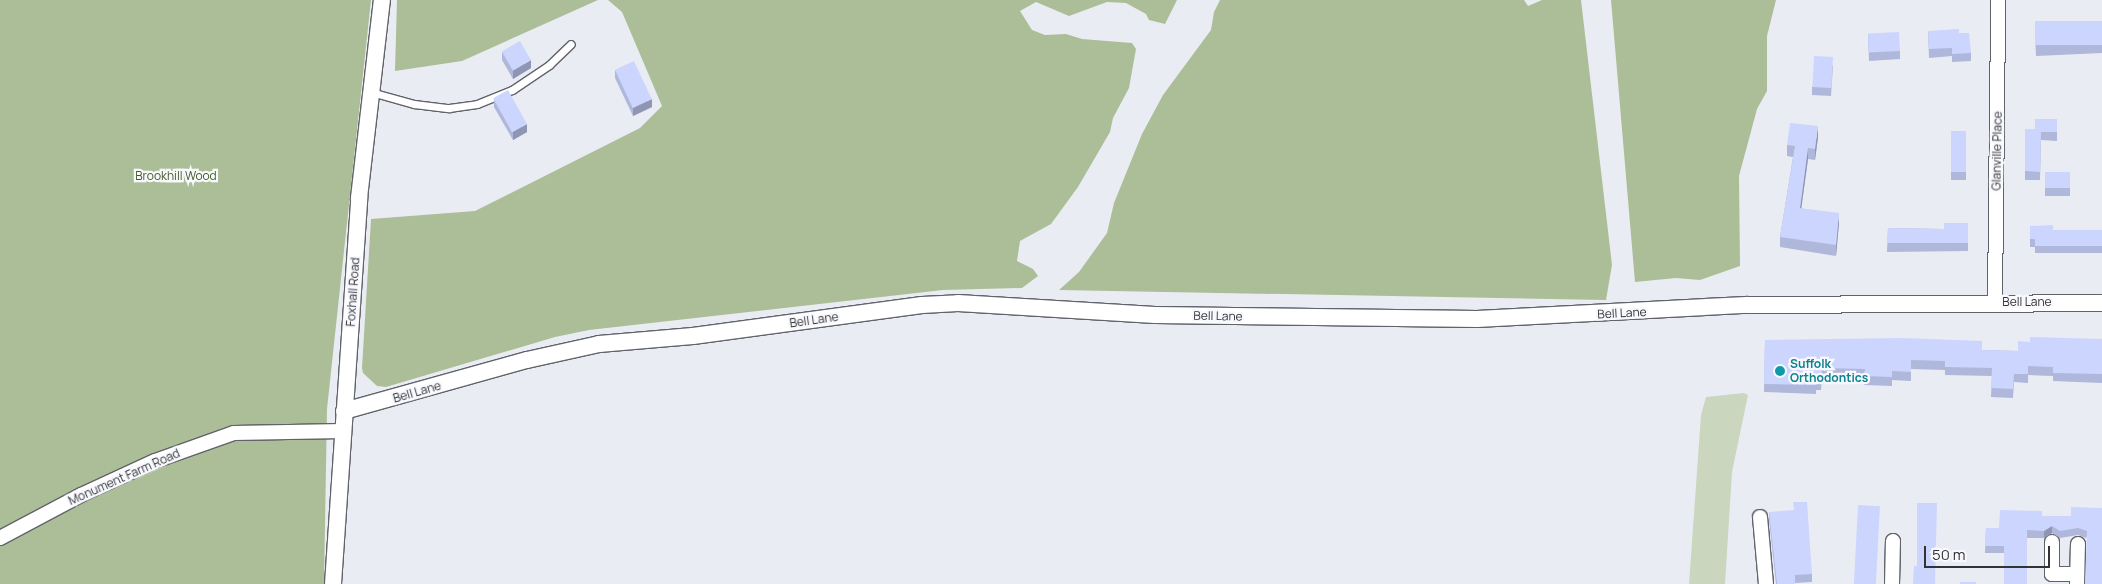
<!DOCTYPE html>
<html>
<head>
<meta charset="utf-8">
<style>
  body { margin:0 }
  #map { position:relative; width:2102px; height:584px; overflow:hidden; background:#eaecf4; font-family:Manrope,sans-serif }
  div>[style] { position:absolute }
  .green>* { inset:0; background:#cad6bd }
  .forest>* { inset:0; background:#acbe97 }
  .roads { filter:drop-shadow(1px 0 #61636a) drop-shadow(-1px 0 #61636a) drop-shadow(0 1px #61636a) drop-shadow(0 -1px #61636a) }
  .service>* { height:7px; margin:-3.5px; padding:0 3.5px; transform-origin:3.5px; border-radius:3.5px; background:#fff }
  .minor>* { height:14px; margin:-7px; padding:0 7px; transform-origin:7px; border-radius:7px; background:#fff }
  .tertiary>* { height:16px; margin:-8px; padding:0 8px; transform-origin:8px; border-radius:8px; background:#fff }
  .wall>* { inset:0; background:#afb7da; transform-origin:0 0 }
  .shaded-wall>* { inset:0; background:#8f95b2 }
  .building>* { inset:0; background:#ccd5fe; transform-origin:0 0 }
  .dots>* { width:14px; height:14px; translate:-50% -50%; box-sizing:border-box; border:2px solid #f8f9fe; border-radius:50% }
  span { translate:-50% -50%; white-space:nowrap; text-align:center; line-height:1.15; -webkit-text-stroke:4.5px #f8f9fe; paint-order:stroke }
  .street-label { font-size:12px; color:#333336 }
  .park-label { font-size:12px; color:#445b22 }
  .culture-label { font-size:12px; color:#0d838f; font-weight:700 }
  .left { translate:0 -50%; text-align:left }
  .scale { position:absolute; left:1924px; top:546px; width:126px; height:22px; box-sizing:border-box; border:2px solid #333336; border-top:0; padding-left:6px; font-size:15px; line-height:18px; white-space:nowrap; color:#333336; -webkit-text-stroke:4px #f8f9fe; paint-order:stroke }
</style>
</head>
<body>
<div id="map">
  <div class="green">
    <i style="clip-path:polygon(1744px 393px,1748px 395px,1732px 472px,1725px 584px,1689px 584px,1701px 415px,1706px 397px)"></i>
  </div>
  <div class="forest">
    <i style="clip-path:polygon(0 0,371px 0,327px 409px,324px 584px,0 584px)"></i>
    <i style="clip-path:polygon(397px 0,598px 0,462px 61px,395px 71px)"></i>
    <i style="clip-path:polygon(608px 0,1177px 0,1165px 24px,1149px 20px,1146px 14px,1126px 3px,1107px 2px,1069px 16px,1036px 2px,1020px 11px,1032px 30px,1045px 35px,1066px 34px,1082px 39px,1132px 43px,1136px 49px,1129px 88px,1113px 118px,1110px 132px,1078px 187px,1051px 224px,1020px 241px,1017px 261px,1033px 269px,1038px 276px,1022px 288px,943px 290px,589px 330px,555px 337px,386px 387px,377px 386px,363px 373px,362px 368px,371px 219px,475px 211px,640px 128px,662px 106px,622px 12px)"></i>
    <i style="clip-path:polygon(1220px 0,1524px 0,1528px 6px,1542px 0,1581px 0,1612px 265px,1606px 300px,1059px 290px,1079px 272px,1107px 233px,1114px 203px,1142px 134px,1163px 95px,1211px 30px,1214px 12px)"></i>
    <i style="clip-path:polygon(1611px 0,1776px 0,1767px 36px,1767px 91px,1757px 109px,1739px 176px,1740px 266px,1700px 280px,1676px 278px,1635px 282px)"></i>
  </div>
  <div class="roads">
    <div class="service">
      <i style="left:371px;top:92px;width:45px;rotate:15.6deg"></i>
      <i style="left:414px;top:104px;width:35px;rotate:7deg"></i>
      <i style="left:449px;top:108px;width:28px;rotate:-8deg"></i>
      <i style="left:477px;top:104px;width:38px;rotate:-22deg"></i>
      <i style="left:512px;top:90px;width:45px;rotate:-34deg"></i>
      <i style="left:549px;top:65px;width:30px;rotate:-44deg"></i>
    </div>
    <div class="minor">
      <i style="left:1995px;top:302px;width:302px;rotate:-89.4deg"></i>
      <i style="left:1760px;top:517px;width:67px;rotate:84.9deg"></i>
      <i style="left:0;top:538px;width:92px;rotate:-28deg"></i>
      <i style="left:81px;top:495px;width:81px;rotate:-24.7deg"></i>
      <i style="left:155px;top:461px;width:84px;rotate:-19.5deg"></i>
      <i style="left:234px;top:433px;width:109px;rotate:-1.1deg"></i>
      <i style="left:2052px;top:542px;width:32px;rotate:90deg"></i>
      <i style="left:2052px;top:574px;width:25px"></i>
      <i style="left:1892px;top:584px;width:43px;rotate:-88.7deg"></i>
      <i style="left:2077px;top:584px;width:40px;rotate:-88.6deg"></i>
    </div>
    <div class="tertiary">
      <i style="left:344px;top:411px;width:190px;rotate:-15.6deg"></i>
      <i style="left:527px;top:360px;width:74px;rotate:-12.5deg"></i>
      <i style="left:599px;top:344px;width:94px;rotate:-4.9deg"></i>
      <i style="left:693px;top:336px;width:231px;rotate:-7.7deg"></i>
      <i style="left:922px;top:305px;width:36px;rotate:-3deg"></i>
      <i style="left:958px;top:303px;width:197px;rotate:3.5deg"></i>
      <i style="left:1155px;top:315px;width:322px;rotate:0.7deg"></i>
      <i style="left:1477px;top:319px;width:270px;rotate:-3deg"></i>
      <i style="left:1747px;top:305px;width:355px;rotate:-0.3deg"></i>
      <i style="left:333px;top:584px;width:387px;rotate:-86.1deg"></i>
      <i style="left:359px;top:198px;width:199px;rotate:-83.4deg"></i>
    </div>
  </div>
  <div class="wall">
    <i style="clip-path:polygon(2102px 21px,2102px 53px,2036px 56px,2035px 33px)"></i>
    <i style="clip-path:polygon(1928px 31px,1959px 33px,1971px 53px,1971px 61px,1952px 62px,1952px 56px,1929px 58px)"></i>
    <i style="clip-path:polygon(1868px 34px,1900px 51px,1900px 59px,1869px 61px)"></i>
    <i style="clip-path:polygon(502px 52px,531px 68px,513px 79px,502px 60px)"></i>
    <i style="clip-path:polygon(1833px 65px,1831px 96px,1812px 95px,1812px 87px)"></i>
    <i style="clip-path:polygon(615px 70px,652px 107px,633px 116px,615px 78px)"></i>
    <i style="clip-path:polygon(494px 99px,527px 132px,513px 140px,494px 107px)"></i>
    <i style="clip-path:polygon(2057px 119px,2057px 141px,2041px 140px,2040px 180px,2025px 180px,2025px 129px,2035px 129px)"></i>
    <i style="left:1951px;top:131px;width:15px;height:49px"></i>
    <i style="clip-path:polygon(1818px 137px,1815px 160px,1808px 159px,1801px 208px,1839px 223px,1836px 256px,1780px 247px,1780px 237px,1793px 157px,1787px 156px,1787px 145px)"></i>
    <i style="left:2045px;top:172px;width:25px;height:24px"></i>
    <i style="clip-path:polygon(1968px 223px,1968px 251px,1887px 252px,1888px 228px,1944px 229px)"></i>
    <i style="clip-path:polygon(2053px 230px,2102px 230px,2102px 253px,2035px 253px,2035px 247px,2030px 247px,2030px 239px)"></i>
    <i style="clip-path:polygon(2102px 339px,2102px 383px,2053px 381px,2053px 376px,2028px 375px,2028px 383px,2014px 382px,2013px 398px,1991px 397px,1992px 376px,1945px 375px,1945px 370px,1911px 369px,1911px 381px,1892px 380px,1892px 386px,1864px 385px,1864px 377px,1822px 376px,1821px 390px,1816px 390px,1816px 394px,1764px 392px,1765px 340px,1982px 350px,2018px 351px,2030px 342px)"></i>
    <i style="clip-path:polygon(2102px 508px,2086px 538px,2078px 535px,2060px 538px,2052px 533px,2044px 538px,2027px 538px,2004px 553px,1985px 553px,1986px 528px,1999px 528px,2042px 516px,2071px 516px)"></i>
    <i style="clip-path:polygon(1769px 512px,1812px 574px,1812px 582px,1795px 583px,1795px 584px,1776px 584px,1769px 519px)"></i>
  </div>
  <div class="shaded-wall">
    <i style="clip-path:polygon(531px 60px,531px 68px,513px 79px,513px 71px)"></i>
    <i style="clip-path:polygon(652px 99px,652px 107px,633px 116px,633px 108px)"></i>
    <i style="clip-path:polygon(527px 124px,527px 132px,513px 140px,513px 132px)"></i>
    <i style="clip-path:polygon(1818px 126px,1818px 137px,1815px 160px,1815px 149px)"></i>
    <i style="clip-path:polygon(1808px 148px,1808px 159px,1800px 218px,1800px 208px)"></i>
    <i style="clip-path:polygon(1839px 213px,1839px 223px,1836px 256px,1836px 245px)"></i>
    <i style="clip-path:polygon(2052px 526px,2052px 533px,2044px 538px,2044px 531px)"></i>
  </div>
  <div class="building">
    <i style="left:2102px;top:21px;width:24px;height:67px;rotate:90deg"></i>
    <i style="clip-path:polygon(1959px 29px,1959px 33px,1969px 33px,1971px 53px,1952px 54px,1952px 48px,1929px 49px,1928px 31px)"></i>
    <i style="left:1899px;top:32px;width:19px;height:31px;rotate:87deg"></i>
    <i style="left:520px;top:41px;width:22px;height:21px;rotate:60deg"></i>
    <i style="left:1814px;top:56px;width:19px;height:31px;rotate:3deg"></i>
    <i style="left:634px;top:61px;width:42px;height:21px;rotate:65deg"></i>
    <i style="left:508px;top:90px;width:39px;height:17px;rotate:61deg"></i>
    <i style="clip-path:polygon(2035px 119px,2057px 119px,2057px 132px,2041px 132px,2040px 172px,2025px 171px,2025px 129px,2035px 129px)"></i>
    <i style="clip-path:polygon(1790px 123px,1818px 126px,1815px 149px,1808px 148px,1800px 208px,1839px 213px,1836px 245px,1780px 237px,1795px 146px,1787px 145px)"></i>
    <i style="left:1951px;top:131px;width:15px;height:41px"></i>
    <i style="left:2045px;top:172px;width:25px;height:16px"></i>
    <i style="clip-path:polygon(1944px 223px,1968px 223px,1968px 243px,1887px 243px,1888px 228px,1944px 229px)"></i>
    <i style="clip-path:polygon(2053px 225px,2053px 230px,2102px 230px,2102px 246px,2035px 246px,2035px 239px,2030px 239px,2030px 226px)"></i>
    <i style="clip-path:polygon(2030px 337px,2102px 339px,2102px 374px,2053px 373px,2053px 367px,2028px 366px,2028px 374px,2014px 374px,2013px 389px,1991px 388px,1992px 368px,1945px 367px,1945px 361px,1911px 360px,1911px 372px,1892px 371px,1892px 377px,1864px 376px,1865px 369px,1822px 368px,1821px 381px,1816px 381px,1816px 385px,1764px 384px,1765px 340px,1902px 338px,1982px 341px,1982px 350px,2018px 351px,2018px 341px,2030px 342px)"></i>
    <i style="clip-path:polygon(1793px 502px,1807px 502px,1812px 574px,1795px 575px,1795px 584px,1777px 584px,1769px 512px,1794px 510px)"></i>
    <i style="clip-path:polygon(1917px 503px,1937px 503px,1935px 584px,1913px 584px,1914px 566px,1917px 566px)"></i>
    <i style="left:1858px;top:505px;width:22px;height:79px;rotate:3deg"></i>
    <i style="clip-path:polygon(2071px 507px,2102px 508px,2102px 584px,2085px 584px,2087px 531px,2078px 528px,2060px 531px,2052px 526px,2044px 531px,2027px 530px,2027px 584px,2004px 584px,2004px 546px,1985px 546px,1986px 528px,1999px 528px,2000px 510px,2042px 511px,2042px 516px,2071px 516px)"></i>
    <i style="left:1960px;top:582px;width:16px;height:2px"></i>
  </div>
  <div class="dots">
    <i style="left:1780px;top:371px;background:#0f9aa8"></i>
  </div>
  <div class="street-label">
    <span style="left:1997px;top:151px;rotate:-89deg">Glanville Place</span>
    <span style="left:353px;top:292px;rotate:-86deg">Foxhall Road</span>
    <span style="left:2027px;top:302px">Bell Lane</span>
    <span style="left:1622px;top:313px;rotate:-3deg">Bell Lane</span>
    <span style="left:1218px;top:316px;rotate:1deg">Bell Lane</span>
    <span style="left:814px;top:320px;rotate:-8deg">Bell Lane</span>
    <span style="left:417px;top:392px;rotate:-16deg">Bell Lane</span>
    <span style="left:124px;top:477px;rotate:-24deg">Monument Farm Road</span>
  </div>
  <div class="park-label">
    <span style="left:176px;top:176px">Brookhill Wood</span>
  </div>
  <div class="culture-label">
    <span class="left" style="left:1790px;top:371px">Suffolk<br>Orthodontics</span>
  </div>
  <div class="scale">50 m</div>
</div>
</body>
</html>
